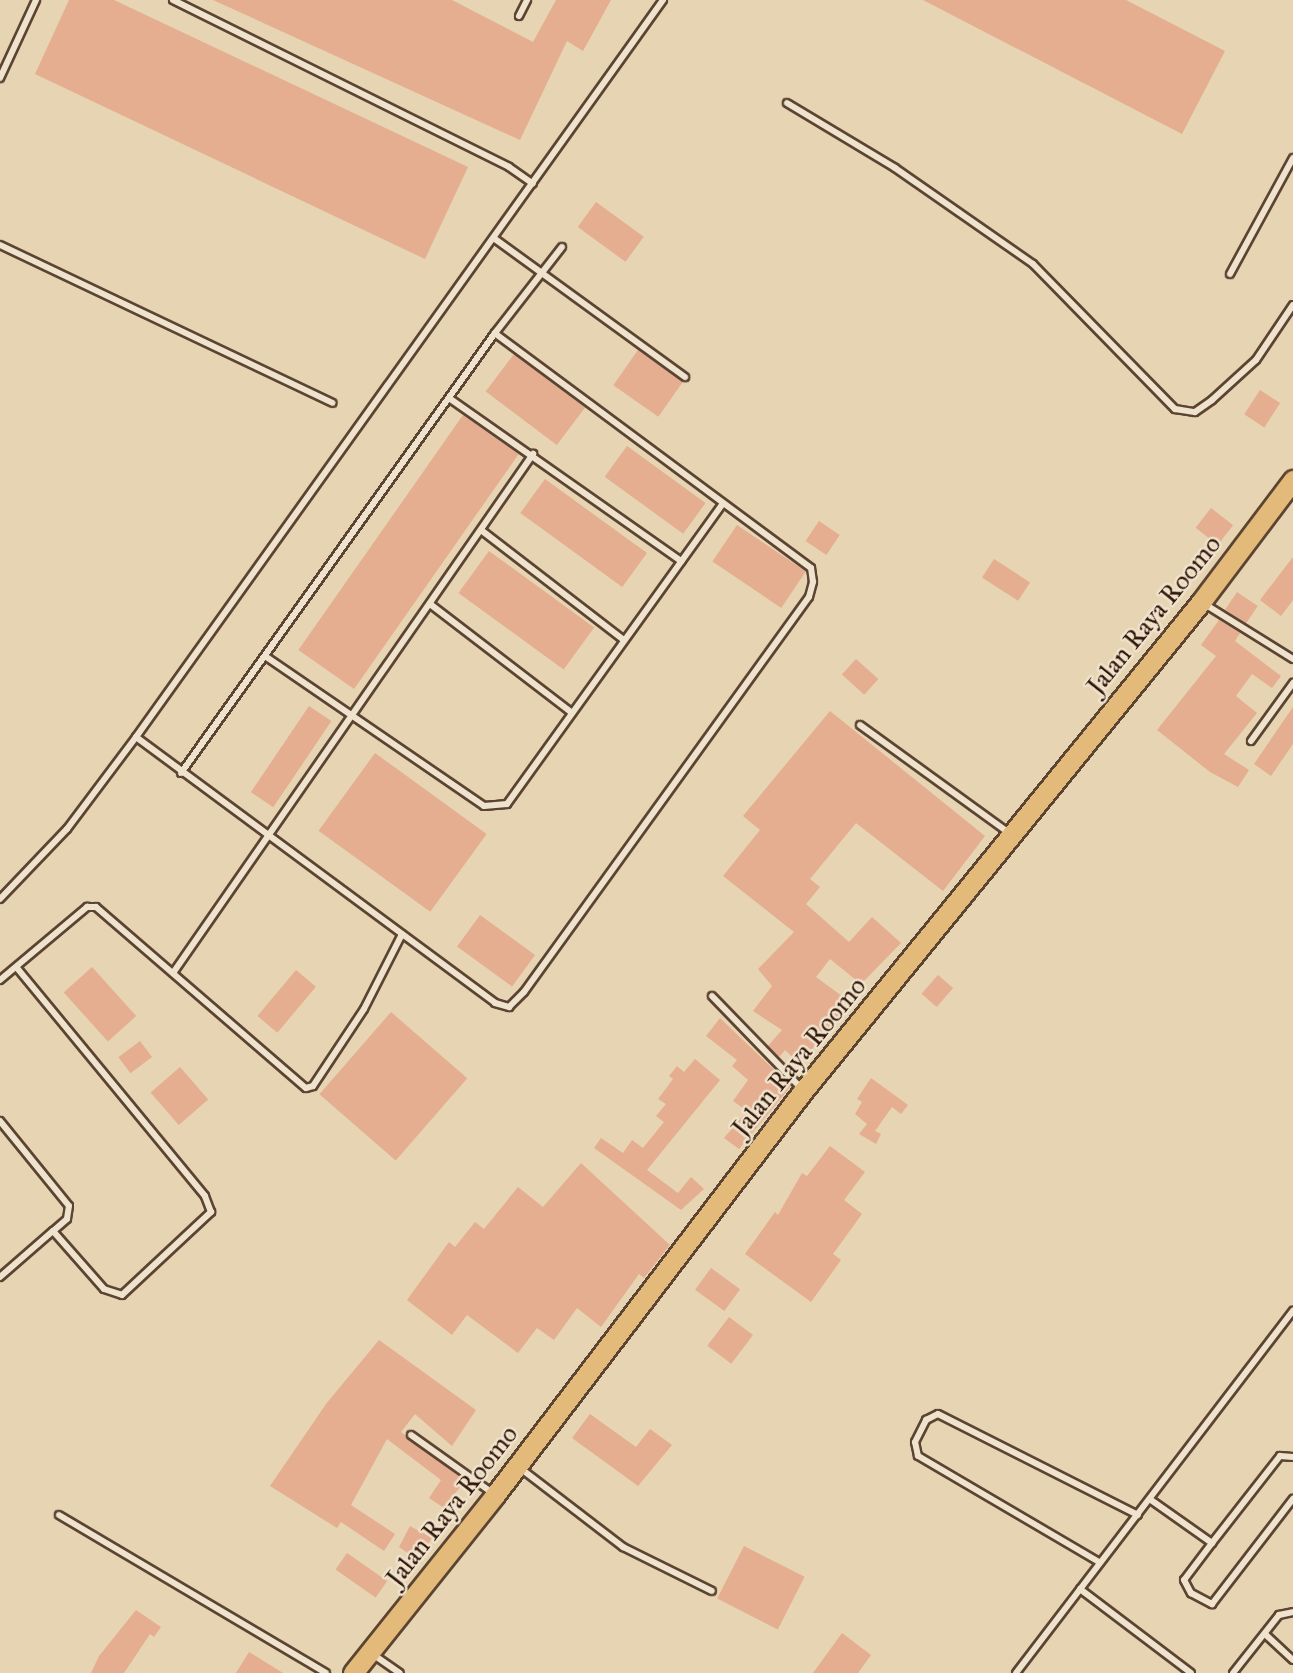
<!DOCTYPE html>
<html>
<head>
<meta charset="utf-8">
<style>
  body { margin:0 }
  #map { position:relative; width:1293px; height:1673px; overflow:hidden; background:#e6d4b2; font-family:"IM FELL Great Primer",serif }
  div>[style] { position:absolute }
  .building>* { inset:0; background:#e5ae90; transform-origin:0 0 }
  .roads { filter:drop-shadow(2px 0 #5c4432) drop-shadow(-2px 0 #5c4432) drop-shadow(0 2px #5c4432) drop-shadow(0 -2px #5c4432) }
  .service>* { height:6px; margin:-3px; padding:0 3px; transform-origin:3px; border-radius:3px; background:#efe3cd }
  .trunk>* { height:19px; margin:-9.5px; padding:0 9.5px; transform-origin:9.5px; border-radius:9.5px; background:#e3ba79 }
  span { translate:-50% -50%; white-space:nowrap; text-align:center; line-height:1.15; -webkit-text-stroke:5px #efe3cd; paint-order:stroke }
  .street-label { font-size:26px; color:#2e1407 }
</style>
</head>
<body>
<div id="map">
  <div class="building">
    <i style="clip-path:polygon(69px 0,114px 0,468px 167px,425px 259px,35px 74px)"></i>
    <i style="clip-path:polygon(213px 0,452px 0,533px 42px,556px 0,611px 0,583px 51px,567px 41px,520px 140px)"></i>
    <i style="clip-path:polygon(923px 0,1126px 0,1225px 51px,1182px 134px)"></i>
    <i style="left:596px;top:202px;width:59px;height:31px;rotate:36deg"></i>
    <i style="left:638px;top:350px;width:55px;height:43px;rotate:35deg"></i>
    <i style="left:514px;top:354px;width:89px;height:47px;rotate:37deg"></i>
    <i style="left:1260px;top:390px;width:24px;height:29px;rotate:33deg"></i>
    <i style="left:463px;top:415px;width:68px;height:287px;rotate:35deg"></i>
    <i style="left:627px;top:446px;width:97px;height:38px;rotate:36deg"></i>
    <i style="left:545px;top:479px;width:126px;height:42px;rotate:36deg"></i>
    <i style="left:1211px;top:508px;width:28px;height:25px;rotate:38deg"></i>
    <i style="left:819px;top:521px;width:25px;height:24px;rotate:34deg"></i>
    <i style="left:737px;top:525px;width:83px;height:44px;rotate:34deg"></i>
    <i style="left:489px;top:551px;width:130px;height:52px;rotate:36deg"></i>
    <i style="clip-path:polygon(1293px 557px,1293px 600px,1281px 616px,1260px 600px)"></i>
    <i style="left:994px;top:559px;width:43px;height:22px;rotate:33deg"></i>
    <i style="left:1237px;top:592px;width:25px;height:21px;rotate:34deg"></i>
    <i style="clip-path:polygon(1219px 620px,1240px 633px,1235px 641px,1281px 676px,1272px 688px,1252px 674px,1236px 696px,1257px 713px,1224px 754px,1249px 770px,1238px 787px,1210px 772px,1157px 730px,1216px 656px,1201px 645px)"></i>
    <i style="left:856px;top:659px;width:30px;height:21px;rotate:42deg"></i>
    <i style="left:309px;top:706px;width:27px;height:104px;rotate:34deg"></i>
    <i style="clip-path:polygon(1293px 707px,1293px 744px,1271px 776px,1254px 764px)"></i>
    <i style="clip-path:polygon(830px 711px,985px 836px,943px 891px,856px 823px,810px 879px,820px 887px,806px 904px,849px 942px,872px 917px,901px 943px,861px 984px,830px 959px,816px 977px,850px 1002px,800px 1064px,785px 1050px,779px 1057px,768px 1046px,782px 1030px,753px 1011px,772px 986px,758px 969px,794px 932px,723px 876px,760px 830px,743px 816px)"></i>
    <i style="left:375px;top:753px;width:138px;height:96px;rotate:36deg"></i>
    <i style="left:480px;top:915px;width:68px;height:39px;rotate:36deg"></i>
    <i style="left:92px;top:967px;width:66px;height:38px;rotate:48deg"></i>
    <i style="left:296px;top:970px;width:26px;height:60px;rotate:40deg"></i>
    <i style="left:938px;top:975px;width:20px;height:25px;rotate:41deg"></i>
    <i style="left:391px;top:1012px;width:101px;height:109px;rotate:41deg"></i>
    <i style="clip-path:polygon(720px 1018px,791px 1086px,739px 1149px,724px 1138px,747px 1111px,733px 1101px,748px 1080px,732px 1066px,737px 1060px,706px 1036px)"></i>
    <i style="left:140px;top:1041px;width:20px;height:27px;rotate:53deg"></i>
    <i style="clip-path:polygon(695px 1059px,720px 1080px,647px 1170px,678px 1193px,691px 1177px,704px 1189px,681px 1210px,594px 1148px,601px 1138px,623px 1153px,632px 1140px,643px 1148px,664px 1122px,656px 1116px,666px 1104px,658px 1099px,673px 1079px,669px 1076px,677px 1066px,684px 1072px)"></i>
    <i style="left:180px;top:1067px;width:43px;height:39px;rotate:49deg"></i>
    <i style="clip-path:polygon(871px 1078px,908px 1105px,901px 1114px,892px 1107px,875px 1131px,881px 1134px,876px 1144px,859px 1134px,867px 1124px,855px 1114px,862px 1102px,857px 1099px)"></i>
    <i style="clip-path:polygon(830px 1146px,865px 1172px,844px 1200px,862px 1214px,833px 1254px,841px 1260px,811px 1302px,745px 1254px,775px 1212px,778px 1215px,802px 1173px,807px 1176px)"></i>
    <i style="clip-path:polygon(581px 1163px,670px 1245px,644px 1278px,639px 1274px,601px 1327px,577px 1308px,554px 1340px,537px 1328px,518px 1353px,467px 1315px,452px 1335px,407px 1300px,449px 1242px,455px 1247px,475px 1222px,484px 1229px,518px 1187px,543px 1207px)"></i>
    <i style="left:711px;top:1268px;width:36px;height:27px;rotate:36deg"></i>
    <i style="left:729px;top:1317px;width:30px;height:36px;rotate:37deg"></i>
    <i style="clip-path:polygon(379px 1340px,476px 1410px,452px 1446px,415px 1414px,401px 1432px,465px 1481px,453px 1496px,458px 1499px,450px 1512px,429px 1498px,441px 1480px,387px 1439px,351px 1505px,395px 1534px,384px 1551px,341px 1522px,337px 1528px,270px 1486px,326px 1404px)"></i>
    <i style="clip-path:polygon(590px 1414px,636px 1447px,650px 1429px,672px 1445px,638px 1486px,572px 1438px)"></i>
    <i style="clip-path:polygon(410px 1526px,432px 1538px,418px 1560px,399px 1547px)"></i>
    <i style="left:744px;top:1546px;width:68px;height:59px;rotate:27deg"></i>
    <i style="left:347px;top:1553px;width:49px;height:20px;rotate:35deg"></i>
    <i style="clip-path:polygon(136px 1610px,161px 1627px,154px 1637px,150px 1634px,124px 1673px,91px 1673px,99px 1656px)"></i>
    <i style="clip-path:polygon(842px 1633px,871px 1655px,858px 1673px,813px 1673px)"></i>
    <i style="clip-path:polygon(249px 1652px,283px 1673px,236px 1673px)"></i>
  </div>
  <div class="roads">
    <div class="service">
      <i style="left:173px;top:0;width:375px;rotate:26.4deg"></i>
      <i style="left:509px;top:167px;width:29px;rotate:35deg"></i>
      <i style="left:519px;top:16px;width:18px;rotate:-63deg"></i>
      <i style="left:0;top:78px;width:86px;rotate:-65.2deg"></i>
      <i style="left:787px;top:103px;width:126px;rotate:31deg"></i>
      <i style="left:895px;top:168px;width:168px;rotate:34.8deg"></i>
      <i style="left:1033px;top:264px;width:203px;rotate:45.6deg"></i>
      <i style="left:1175px;top:409px;width:20px;rotate:9deg"></i>
      <i style="left:1195px;top:412px;width:21px;rotate:-35deg"></i>
      <i style="left:1212px;top:400px;width:59px;rotate:-42.3deg"></i>
      <i style="left:1256px;top:360px;width:66px;rotate:-56.1deg"></i>
      <i style="left:495px;top:239px;width:235px;rotate:36deg"></i>
      <i style="left:0;top:245px;width:368px;rotate:25.4deg"></i>
      <i style="left:1230px;top:274px;width:132px;rotate:-61.5deg"></i>
      <i style="left:449px;top:398px;width:284px;rotate:35.1deg"></i>
      <i style="left:481px;top:530px;width:180px;rotate:37.6deg"></i>
      <i style="left:1203px;top:603px;width:106px;rotate:31.9deg"></i>
      <i style="left:430px;top:604px;width:179px;rotate:37.5deg"></i>
      <i style="left:265px;top:656px;width:265px;rotate:34.4deg"></i>
      <i style="left:484px;top:806px;width:23px;rotate:-5deg"></i>
      <i style="left:507px;top:804px;width:370px;rotate:-54.3deg"></i>
      <i style="left:860px;top:725px;width:183px;rotate:35.9deg"></i>
      <i style="left:136px;top:737px;width:447px;rotate:36.5deg"></i>
      <i style="left:495px;top:1003px;width:15px;rotate:16deg"></i>
      <i style="left:509px;top:1007px;width:21px;rotate:-45deg"></i>
      <i style="left:524px;top:992px;width:487px;rotate:-54.2deg"></i>
      <i style="left:809px;top:597px;width:16px;rotate:-75deg"></i>
      <i style="left:813px;top:582px;width:14px;rotate:-98deg"></i>
      <i style="left:811px;top:568px;width:394px;rotate:-143.4deg"></i>
      <i style="left:1251px;top:741px;width:72px;rotate:-54.1deg"></i>
      <i style="left:181px;top:773px;width:541px;rotate:-54.49deg"></i>
      <i style="left:495px;top:333px;width:109px;rotate:-52.1deg"></i>
      <i style="left:0;top:899px;width:97px;rotate:-46.3deg"></i>
      <i style="left:67px;top:829px;width:115px;rotate:-53.1deg"></i>
      <i style="left:136px;top:737px;width:906px;rotate:-54.43deg"></i>
      <i style="left:173px;top:973px;width:632px;rotate:-55.25deg"></i>
      <i style="left:0;top:980px;width:114px;rotate:-40deg"></i>
      <i style="left:87px;top:907px;width:9px"></i>
      <i style="left:96px;top:907px;width:277px;rotate:40.8deg"></i>
      <i style="left:306px;top:1088px;width:7px;rotate:-16deg"></i>
      <i style="left:313px;top:1086px;width:92px;rotate:-56.5deg"></i>
      <i style="left:364px;top:1009px;width:84px;rotate:-63.1deg"></i>
      <i style="left:712px;top:996px;width:129px;rotate:45.9deg"></i>
      <i style="left:0;top:1121px;width:109px;rotate:50.9deg"></i>
      <i style="left:69px;top:1206px;width:13px;rotate:99deg"></i>
      <i style="left:67px;top:1219px;width:18px;rotate:139deg"></i>
      <i style="left:0;top:1277px;width:70px;rotate:-41deg"></i>
      <i style="left:53px;top:1231px;width:77px;rotate:48.7deg"></i>
      <i style="left:104px;top:1289px;width:19px;rotate:18deg"></i>
      <i style="left:122px;top:1295px;width:122px;rotate:-43deg"></i>
      <i style="left:211px;top:1212px;width:17px;rotate:-111deg"></i>
      <i style="left:205px;top:1196px;width:296px;rotate:-129.5deg"></i>
      <i style="left:411px;top:1435px;width:102px;rotate:35.4deg"></i>
      <i style="left:1293px;top:1457px;width:13px;rotate:-176deg"></i>
      <i style="left:1280px;top:1456px;width:110px;rotate:128deg"></i>
      <i style="left:1212px;top:1543px;width:46px;rotate:127.1deg"></i>
      <i style="left:1184px;top:1580px;width:15px;rotate:62deg"></i>
      <i style="left:1191px;top:1593px;width:24px;rotate:28deg"></i>
      <i style="left:1212px;top:1604px;width:133px;rotate:-52.4deg"></i>
      <i style="left:520px;top:1468px;width:130px;rotate:37.5deg"></i>
      <i style="left:623px;top:1547px;width:99px;rotate:26.3deg"></i>
      <i style="left:1151px;top:1500px;width:75px;rotate:35.2deg"></i>
      <i style="left:59px;top:1515px;width:310px;rotate:30.6deg"></i>
      <i style="left:1099px;top:1562px;width:210px;rotate:-149.6deg"></i>
      <i style="left:918px;top:1456px;width:14px;rotate:-102deg"></i>
      <i style="left:915px;top:1442px;width:25px;rotate:-63deg"></i>
      <i style="left:926px;top:1420px;width:13px;rotate:-27deg"></i>
      <i style="left:938px;top:1414px;width:224px;rotate:26.8deg"></i>
      <i style="left:1080px;top:1589px;width:139px;rotate:37.1deg"></i>
      <i style="left:1265px;top:1634px;width:38px;rotate:43deg"></i>
      <i style="left:371px;top:1653px;width:35px;rotate:35deg"></i>
      <i style="left:1016px;top:1673px;width:456px;rotate:-52.6deg"></i>
      <i style="left:1233px;top:1673px;width:74px;rotate:-51.6deg"></i>
      <i style="left:1279px;top:1615px;width:14px;rotate:-12deg"></i>
    </div>
    <div class="trunk">
      <i style="left:353px;top:1673px;width:228px;rotate:-51.4deg"></i>
      <i style="left:495px;top:1495px;width:508px;rotate:-52.68deg"></i>
      <i style="left:803px;top:1091px;width:630px;rotate:-50.86deg"></i>
      <i style="left:1201px;top:602px;width:153px;rotate:-53deg"></i>
    </div>
  </div>
  <div class="street-label">
    <span style="left:1154px;top:615px;rotate:-51deg">Jalan Raya Roomo</span>
    <span style="left:799px;top:1057px;rotate:-51deg">Jalan Raya Roomo</span>
    <span style="left:452px;top:1506px;rotate:-52deg">Jalan Raya Roomo</span>
  </div>
</div>
</body>
</html>
